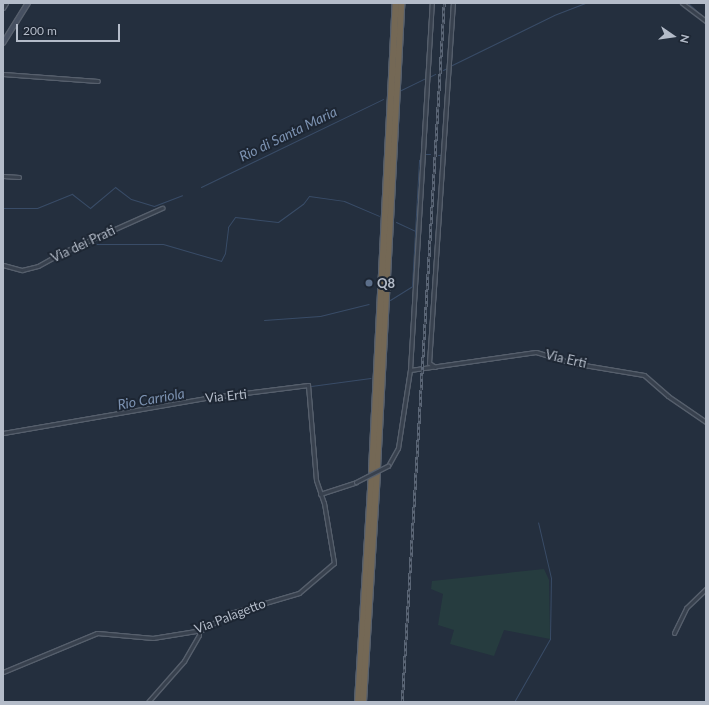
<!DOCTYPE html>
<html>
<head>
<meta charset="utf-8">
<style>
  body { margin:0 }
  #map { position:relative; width:709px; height:705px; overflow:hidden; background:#242f3e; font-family:Lato,sans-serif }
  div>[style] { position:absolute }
  .green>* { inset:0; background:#263c3f }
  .stream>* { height:1px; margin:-0.5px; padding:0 0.5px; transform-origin:0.5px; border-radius:0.5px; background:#394c67 }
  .roads { filter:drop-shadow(1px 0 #565f6c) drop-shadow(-1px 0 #565f6c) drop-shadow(0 1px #565f6c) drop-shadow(0 -1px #565f6c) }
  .street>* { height:3px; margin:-1.5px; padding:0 1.5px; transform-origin:1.5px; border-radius:1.5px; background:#38414e }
  .secondary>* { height:4px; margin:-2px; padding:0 2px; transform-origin:2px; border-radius:2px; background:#465061 }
  .highway>* { height:5.5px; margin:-2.75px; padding:0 2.75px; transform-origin:2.75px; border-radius:2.75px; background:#746855 }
  .rail>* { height:2.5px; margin-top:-1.25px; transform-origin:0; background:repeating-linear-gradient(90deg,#1d2633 0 3px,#5a6575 0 6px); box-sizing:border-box; border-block:1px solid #5a6575 }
  .bridges { filter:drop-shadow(1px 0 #565f6c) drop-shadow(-1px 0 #565f6c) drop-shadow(0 1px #565f6c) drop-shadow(0 -1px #565f6c) }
  .street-bridge>* { height:3px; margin:-1.5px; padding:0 1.5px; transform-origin:1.5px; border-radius:1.5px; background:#38414e }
  .dots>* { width:11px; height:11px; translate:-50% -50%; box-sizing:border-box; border:2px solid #1d2633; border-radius:50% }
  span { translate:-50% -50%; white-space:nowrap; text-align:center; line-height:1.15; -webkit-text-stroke:4px #1d2633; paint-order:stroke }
  .street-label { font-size:13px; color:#b4bcc9 }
  .poi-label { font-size:13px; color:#b4bcc9; font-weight:700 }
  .left { translate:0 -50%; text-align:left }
  .water-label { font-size:14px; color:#7c92b1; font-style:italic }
  .frame { position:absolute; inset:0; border:4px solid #b4bcc9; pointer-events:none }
  .north { position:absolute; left:653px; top:16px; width:40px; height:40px; -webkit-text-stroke:3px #1d2633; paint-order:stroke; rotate:103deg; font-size:11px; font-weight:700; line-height:16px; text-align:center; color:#b4bcc9 }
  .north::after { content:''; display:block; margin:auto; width:14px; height:18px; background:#b4bcc9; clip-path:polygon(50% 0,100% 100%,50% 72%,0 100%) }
  .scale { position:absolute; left:16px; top:24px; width:104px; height:18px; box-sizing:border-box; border:2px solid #b4bcc9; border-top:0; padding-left:5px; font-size:12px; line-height:14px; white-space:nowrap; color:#b4bcc9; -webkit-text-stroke:3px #1d2633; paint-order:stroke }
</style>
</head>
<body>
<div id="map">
  <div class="green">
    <i style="clip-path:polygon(544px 569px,549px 580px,550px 639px,504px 630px,494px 656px,450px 644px,454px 630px,438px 625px,443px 594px,431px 589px,432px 581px)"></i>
  </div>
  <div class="stream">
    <i style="left:688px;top:3px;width:24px;rotate:42deg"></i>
    <i style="left:450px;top:66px;width:116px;rotate:-26.1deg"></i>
    <i style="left:554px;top:15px;width:34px;rotate:-21deg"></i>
    <i style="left:443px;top:70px;width:4px;rotate:-27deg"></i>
    <i style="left:429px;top:77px;width:7px;rotate:-27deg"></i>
    <i style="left:399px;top:91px;width:30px;rotate:-26deg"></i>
    <i style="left:438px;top:155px;width:3px"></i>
    <i style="left:441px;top:155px;width:7px;rotate:90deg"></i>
    <i style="left:424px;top:159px;width:5px;rotate:-79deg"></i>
    <i style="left:425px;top:154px;width:5px"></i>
    <i style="left:201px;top:187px;width:202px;rotate:-25.8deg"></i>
    <i style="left:3px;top:208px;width:34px"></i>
    <i style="left:37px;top:208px;width:38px;rotate:-22deg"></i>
    <i style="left:72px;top:194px;width:23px;rotate:38deg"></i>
    <i style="left:90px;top:208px;width:33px;rotate:-40deg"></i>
    <i style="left:115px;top:187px;width:20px;rotate:37deg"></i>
    <i style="left:131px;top:199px;width:24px;rotate:17deg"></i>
    <i style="left:154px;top:206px;width:30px;rotate:-21deg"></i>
    <i style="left:396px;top:222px;width:21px;rotate:25deg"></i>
    <i style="left:93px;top:241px;width:4px;rotate:45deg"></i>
    <i style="left:96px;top:244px;width:67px"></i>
    <i style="left:163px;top:244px;width:60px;rotate:16.3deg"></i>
    <i style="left:221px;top:261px;width:9px;rotate:-63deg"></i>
    <i style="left:225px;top:253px;width:26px;rotate:-83deg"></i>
    <i style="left:228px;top:227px;width:12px;rotate:-55deg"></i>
    <i style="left:235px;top:217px;width:43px;rotate:6.6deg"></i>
    <i style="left:278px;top:222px;width:31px;rotate:-36deg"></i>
    <i style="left:303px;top:204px;width:10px;rotate:-53deg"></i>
    <i style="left:309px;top:196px;width:35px;rotate:8deg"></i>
    <i style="left:344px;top:201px;width:38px;rotate:23deg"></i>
    <i style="left:390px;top:300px;width:26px;rotate:-32deg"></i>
    <i style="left:412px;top:286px;width:126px;rotate:-86.8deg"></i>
    <i style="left:419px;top:160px;width:2px;rotate:-27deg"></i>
    <i style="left:264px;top:320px;width:56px;rotate:-4.1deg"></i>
    <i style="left:320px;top:316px;width:50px;rotate:-13.8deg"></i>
    <i style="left:311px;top:386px;width:60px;rotate:-7.7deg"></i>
    <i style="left:202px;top:400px;width:103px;rotate:-7.3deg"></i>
    <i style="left:100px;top:418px;width:74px;rotate:-10.1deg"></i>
    <i style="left:3px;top:435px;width:5px;rotate:-11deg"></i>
    <i style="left:514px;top:702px;width:73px;rotate:-60.3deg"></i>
    <i style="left:550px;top:639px;width:61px;rotate:-89.1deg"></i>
    <i style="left:551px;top:578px;width:57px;rotate:-103.1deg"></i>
  </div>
  <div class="roads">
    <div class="street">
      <i style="left:682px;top:3px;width:30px;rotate:37deg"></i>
      <i style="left:3px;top:8px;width:6px;rotate:-59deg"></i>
      <i style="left:3px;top:74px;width:95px;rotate:4.2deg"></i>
      <i style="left:3px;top:176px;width:16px;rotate:4deg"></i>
      <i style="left:3px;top:265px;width:20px;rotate:15deg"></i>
      <i style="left:22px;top:270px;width:16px;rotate:-14deg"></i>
      <i style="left:38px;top:266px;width:26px;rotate:-29deg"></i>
      <i style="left:61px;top:253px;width:111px;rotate:-24deg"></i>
      <i style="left:435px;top:367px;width:7px;rotate:-146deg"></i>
      <i style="left:429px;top:363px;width:361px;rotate:-86.2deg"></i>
      <i style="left:410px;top:370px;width:127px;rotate:-8.1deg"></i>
      <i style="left:536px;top:352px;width:38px;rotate:17deg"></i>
      <i style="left:572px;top:363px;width:73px;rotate:9.5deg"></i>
      <i style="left:644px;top:375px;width:32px;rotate:41deg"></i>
      <i style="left:668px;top:396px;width:46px;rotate:34.4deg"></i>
      <i style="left:3px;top:433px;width:205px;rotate:-9.8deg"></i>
      <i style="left:205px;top:398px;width:104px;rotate:-7.2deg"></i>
      <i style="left:308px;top:385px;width:95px;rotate:85.2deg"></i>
      <i style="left:316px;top:480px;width:24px;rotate:71deg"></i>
      <i style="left:324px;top:503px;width:61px;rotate:80.5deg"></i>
      <i style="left:334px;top:563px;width:46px;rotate:139.4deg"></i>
      <i style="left:299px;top:593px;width:71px;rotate:163.6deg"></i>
      <i style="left:231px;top:613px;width:34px;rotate:150deg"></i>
      <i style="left:202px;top:630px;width:50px;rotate:170.7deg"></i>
      <i style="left:153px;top:638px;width:56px;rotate:-174.9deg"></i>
      <i style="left:97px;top:633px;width:102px;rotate:157.5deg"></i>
      <i style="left:388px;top:466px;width:21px;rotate:-61deg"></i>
      <i style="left:398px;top:448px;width:79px;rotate:-81.3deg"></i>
      <i style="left:410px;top:370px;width:368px;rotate:-86.6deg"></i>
      <i style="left:320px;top:494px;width:38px;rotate:-18deg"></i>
      <i style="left:674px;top:633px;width:28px;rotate:-64deg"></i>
      <i style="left:686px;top:608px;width:28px;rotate:-44deg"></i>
      <i style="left:148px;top:702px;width:55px;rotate:-48.7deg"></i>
      <i style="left:184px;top:661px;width:30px;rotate:-60deg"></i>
      <i style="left:199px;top:635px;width:5px;rotate:-90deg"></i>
    </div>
    <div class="secondary">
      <i style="left:3px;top:43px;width:47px;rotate:-58deg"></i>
    </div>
    <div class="highway">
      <i style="left:377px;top:468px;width:466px;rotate:-87deg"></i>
      <i style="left:372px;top:471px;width:469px;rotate:-87.1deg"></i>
      <i style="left:358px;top:702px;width:226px;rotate:-86.5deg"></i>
      <i style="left:363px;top:702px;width:228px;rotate:-86.5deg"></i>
    </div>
  </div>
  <div class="rail">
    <i style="left:402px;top:702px;width:700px;rotate:-86.56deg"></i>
  </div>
  <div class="bridges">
    <div class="street-bridge">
      <i style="left:356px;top:482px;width:36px;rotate:-27deg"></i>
    </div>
  </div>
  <div class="dots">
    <i style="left:369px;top:283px;background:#5c6f8a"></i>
  </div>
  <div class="street-label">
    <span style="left:83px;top:244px;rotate:-25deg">Via dei Prati</span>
    <span style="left:566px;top:359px;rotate:13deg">Via Erti</span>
    <span style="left:226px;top:396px;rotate:-6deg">Via Erti</span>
    <span style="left:230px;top:616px;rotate:-21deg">Via Palagetto</span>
  </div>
  <div class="poi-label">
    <span class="left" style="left:377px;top:283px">Q8</span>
  </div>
  <div class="water-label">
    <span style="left:288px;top:134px;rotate:-26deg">Rio di Santa Maria</span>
    <span style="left:151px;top:399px;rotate:-10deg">Rio Carriola</span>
  </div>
  <div class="frame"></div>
  <div class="north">N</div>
  <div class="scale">200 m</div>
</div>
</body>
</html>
